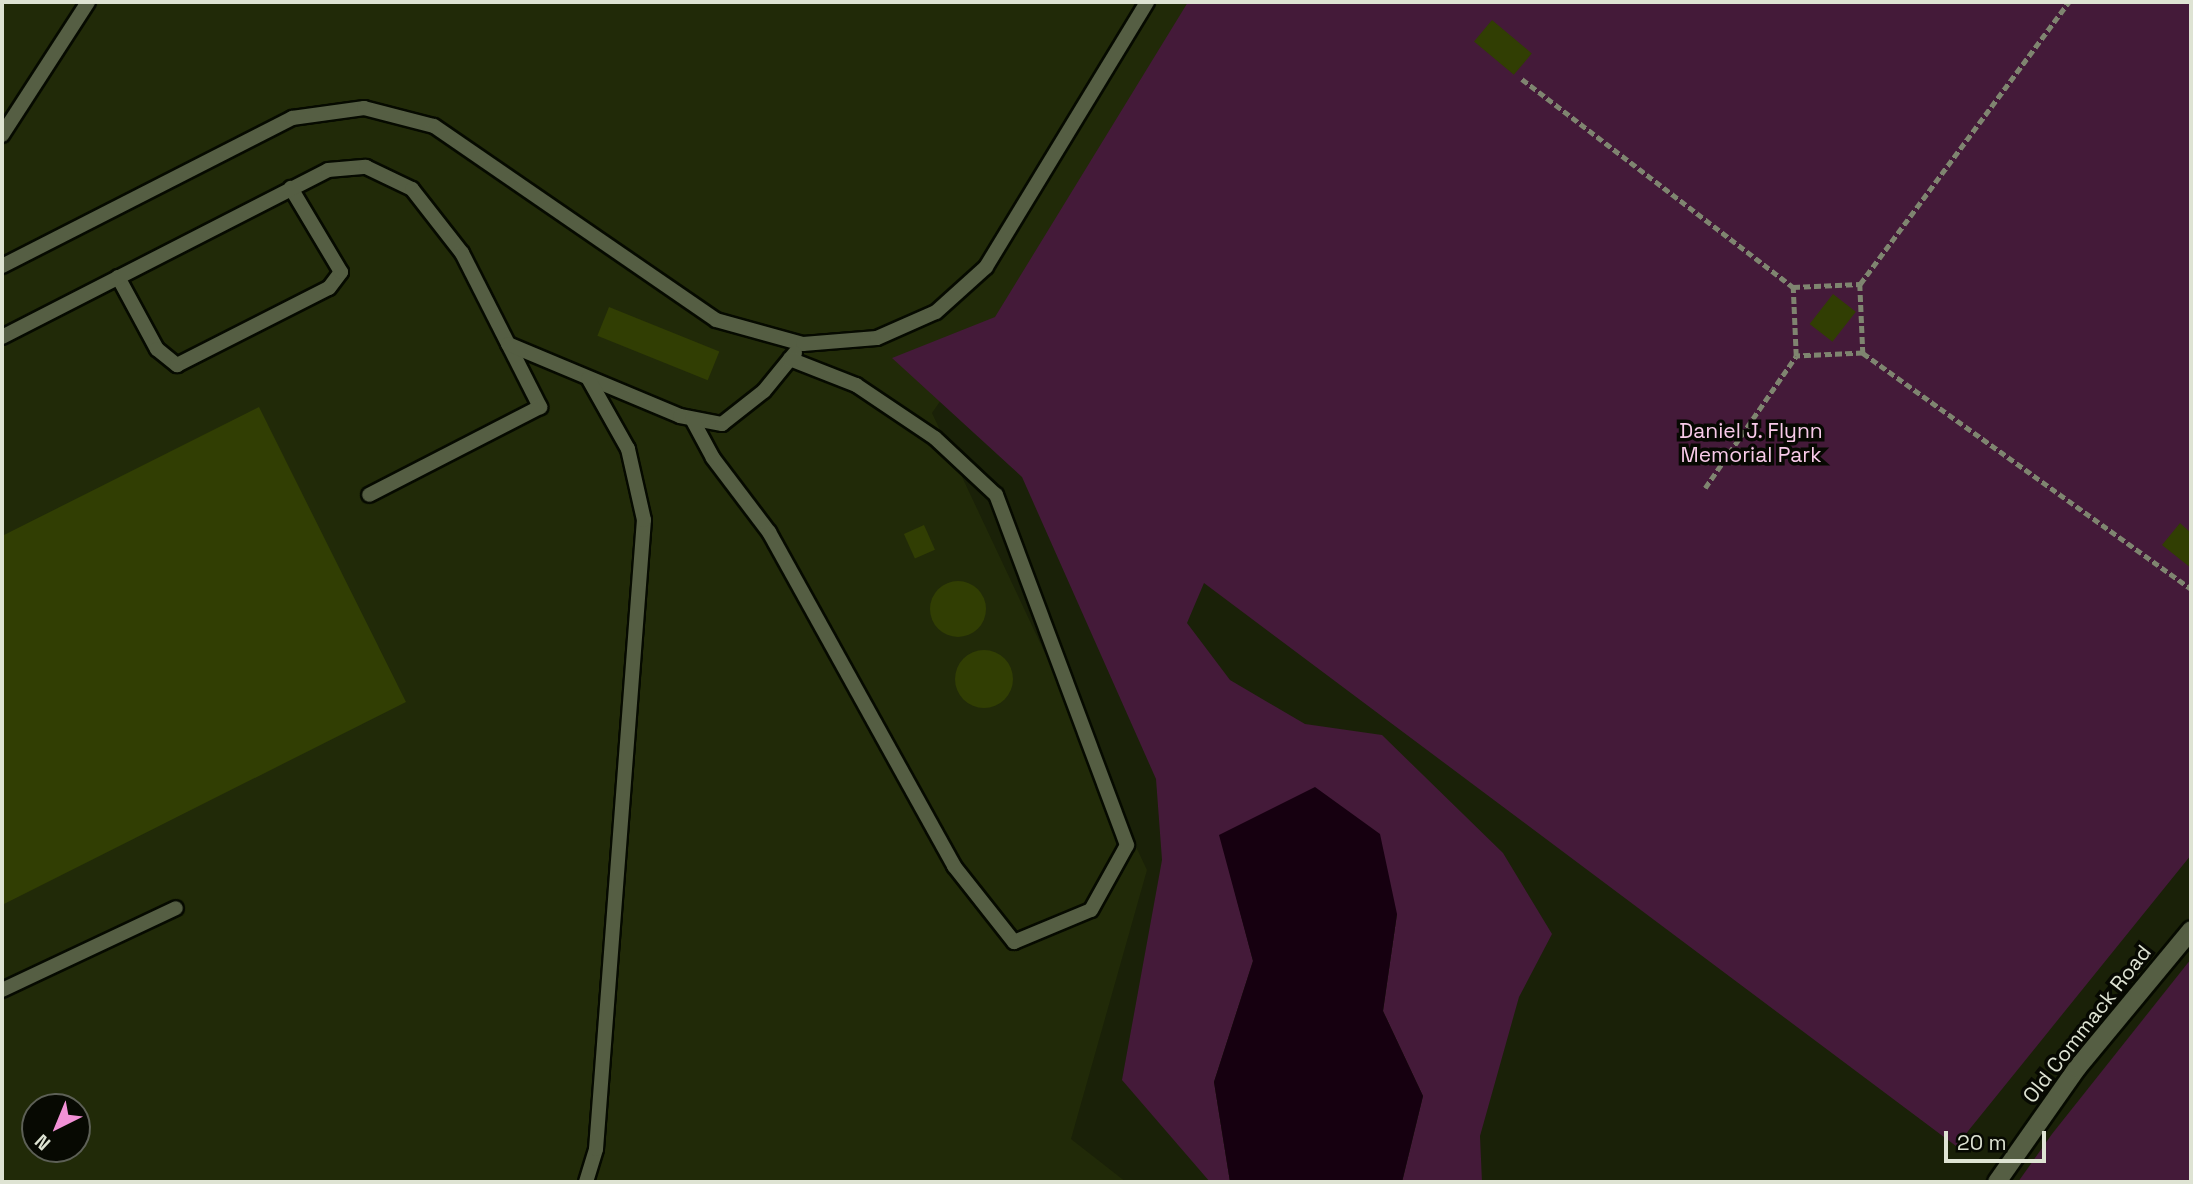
<!DOCTYPE html>
<html>
<head>
<meta charset="utf-8">
<style>
  body { margin:0 }
  #map { position:relative; width:2193px; height:1184px; overflow:hidden; background:#1a2108; font-family:"Space Grotesk",sans-serif }
  div>[style] { position:absolute }
  .built>* { inset:0; background:#212a08 }
  .green>* { inset:0; background:#441a39 }
  .water>* { inset:0; background:#160010 }
  .building>* { inset:0; background:#313e03; transform-origin:0 0 }
  .round { border-radius:50% }
  .path>* { height:4.5px; margin-top:-2.25px; transform-origin:0; background:repeating-linear-gradient(90deg,#7f8570 0 7px,transparent 0 10.5px) }
  .roads { filter:drop-shadow(2px 0 #060a00) drop-shadow(-2px 0 #060a00) drop-shadow(0 2px #060a00) drop-shadow(0 -2px #060a00) }
  .service>* { height:14px; margin:-7px; padding:0 7px; transform-origin:7px; border-radius:7px; background:#555e43 }
  .tertiary>* { height:18px; margin:-9px; padding:0 9px; transform-origin:9px; border-radius:9px; background:#555e43 }
  span { translate:-50% -50%; white-space:nowrap; text-align:center; line-height:1.15; -webkit-text-stroke:7px #070902; paint-order:stroke }
  .park-label { font-size:21px; color:#f8cae9 }
  .street-label { font-size:21px; color:#dee3d3 }
  .frame { position:absolute; inset:0; border:4px solid #dee3d3; pointer-events:none }
  .north { position:absolute; left:21px; top:1093px; width:70px; height:70px; box-sizing:border-box; background:#070902; border:2px solid #5d6056; border-radius:50%; rotate:223deg; font-size:19px; font-weight:700; line-height:28px; text-align:center; color:#dee3d3 }
  .north::after { content:''; display:block; margin:auto; width:24px; height:32px; background:#f291d6; clip-path:polygon(50% 0,100% 100%,50% 72%,0 100%) }
  .scale { position:absolute; left:1944px; top:1131px; width:102px; height:32px; box-sizing:border-box; border:4px solid #dee3d3; border-top:0; padding-left:9px; font-size:21px; line-height:24px; white-space:nowrap; color:#dee3d3; -webkit-text-stroke:5px #070902; paint-order:stroke }
</style>
</head>
<body>
<div id="map">
  <div class="built">
    <i style="clip-path:polygon(evenodd,2px 2px,1218px 2px,932px 413px,1147px 870px,1071px 1139px,1126px 1182px,2px 1182px,2px 2px,35px 1107px,77px 1107px,77px 1149px,35px 1149px,35px 1107px)"></i>
  </div>
  <div class="green">
    <i style="clip-path:polygon(1188px 2px,2191px 2px,2191px 855px,1956px 1146px,1204px 583px,1187px 623px,1230px 680px,1305px 724px,1382px 735px,1503px 853px,1552px 934px,1519px 997px,1480px 1136px,1482px 1182px,1402px 1182px,1423px 1096px,1383px 1011px,1397px 914px,1220px 835px,1253px 961px,1214px 1082px,1230px 1182px,1210px 1182px,1122px 1080px,1162px 860px,1156px 779px,1022px 477px,892px 358px,995px 317px)"></i>
    <i style="clip-path:polygon(2191px 959px,2191px 1182px,2018px 1182px,2052px 1134px)"></i>
  </div>
  <div class="water">
    <i style="clip-path:polygon(1315px 787px,1380px 834px,1397px 914px,1383px 1011px,1423px 1096px,1402px 1182px,1230px 1182px,1214px 1082px,1253px 961px,1219px 835px)"></i>
  </div>
  <div class="building">
    <i style="left:1492px;top:20px;width:52px;height:28px;rotate:40deg"></i>
    <i style="left:1833px;top:294px;width:29px;height:38px;rotate:38deg"></i>
    <i style="left:609px;top:307px;width:119px;height:31px;rotate:22deg"></i>
    <i style="clip-path:polygon(259px 407px,406px 702px,2px 905px,2px 536px)"></i>
    <i style="clip-path:polygon(2180px 523px,2191px 533px,2191px 568px,2162px 545px)"></i>
    <i style="left:924px;top:525px;width:27px;height:22px;rotate:66deg"></i>
    <i class="round" style="left:930px;top:581px;width:56px;height:56px"></i>
    <i class="round" style="left:955px;top:650px;width:58px;height:58px"></i>
  </div>
  <div class="path">
    <i style="left:1522px;top:79px;width:342px;rotate:37.5deg"></i>
    <i style="left:1860px;top:284px;width:351px;rotate:-53.5deg"></i>
    <i style="left:1863px;top:353px;width:404px;rotate:35.7deg"></i>
    <i style="left:1705px;top:488px;width:160px;rotate:-55.4deg"></i>
    <i style="left:1796px;top:356px;width:69px;rotate:-92.5deg"></i>
    <i style="left:1793px;top:287px;width:67px;rotate:-2.6deg"></i>
    <i style="left:1860px;top:284px;width:69px;rotate:87.5deg"></i>
    <i style="left:1863px;top:353px;width:67px;rotate:177.4deg"></i>
  </div>
  <div class="roads">
    <div class="service">
      <i style="left:2px;top:135px;width:158px;rotate:-57.1deg"></i>
      <i style="left:2px;top:266px;width:326px;rotate:-27deg"></i>
      <i style="left:292px;top:118px;width:73px;rotate:-7.9deg"></i>
      <i style="left:364px;top:108px;width:72px;rotate:14.4deg"></i>
      <i style="left:434px;top:126px;width:342px;rotate:34.5deg"></i>
      <i style="left:716px;top:320px;width:90px;rotate:15.4deg"></i>
      <i style="left:803px;top:344px;width:74px;rotate:-4.6deg"></i>
      <i style="left:877px;top:338px;width:64px;rotate:-23.8deg"></i>
      <i style="left:936px;top:312px;width:67px;rotate:-42deg"></i>
      <i style="left:986px;top:267px;width:310px;rotate:-58.7deg"></i>
      <i style="left:118px;top:277px;width:82px;rotate:61.6deg"></i>
      <i style="left:157px;top:349px;width:26px;rotate:39deg"></i>
      <i style="left:177px;top:365px;width:170px;rotate:-26.9deg"></i>
      <i style="left:329px;top:288px;width:20px;rotate:-53deg"></i>
      <i style="left:341px;top:272px;width:98px;rotate:-120.8deg"></i>
      <i style="left:2px;top:337px;width:366px;rotate:-27.1deg"></i>
      <i style="left:328px;top:170px;width:38px;rotate:-5deg"></i>
      <i style="left:366px;top:167px;width:51px;rotate:25.6deg"></i>
      <i style="left:412px;top:189px;width:81px;rotate:52deg"></i>
      <i style="left:462px;top:253px;width:173px;rotate:63.1deg"></i>
      <i style="left:540px;top:407px;width:192px;rotate:152.8deg"></i>
      <i style="left:508px;top:344px;width:186px;rotate:22.7deg"></i>
      <i style="left:680px;top:416px;width:43px;rotate:10.8deg"></i>
      <i style="left:722px;top:424px;width:53px;rotate:-38.2deg"></i>
      <i style="left:764px;top:391px;width:49px;rotate:-50.8deg"></i>
      <i style="left:692px;top:419px;width:44px;rotate:61.7deg"></i>
      <i style="left:713px;top:458px;width:93px;rotate:52.9deg"></i>
      <i style="left:769px;top:532px;width:382px;rotate:61deg"></i>
      <i style="left:954px;top:866px;width:97px;rotate:51.7deg"></i>
      <i style="left:1014px;top:942px;width:83px;rotate:-22.6deg"></i>
      <i style="left:1091px;top:910px;width:74px;rotate:-61deg"></i>
      <i style="left:1127px;top:845px;width:374px;rotate:-110.5deg"></i>
      <i style="left:996px;top:495px;width:83px;rotate:-136.9deg"></i>
      <i style="left:935px;top:438px;width:95px;rotate:-146.1deg"></i>
      <i style="left:856px;top:385px;width:71px;rotate:-158.5deg"></i>
      <i style="left:2px;top:990px;width:192px;rotate:-25.2deg"></i>
      <i style="left:586px;top:1182px;width:34px;rotate:-73deg"></i>
      <i style="left:596px;top:1149px;width:631px;rotate:-85.64deg"></i>
      <i style="left:644px;top:520px;width:73px;rotate:-102.7deg"></i>
      <i style="left:628px;top:449px;width:81px;rotate:-119.4deg"></i>
    </div>
    <div class="tertiary">
      <i style="left:1997px;top:1182px;width:139px;rotate:-54.9deg"></i>
      <i style="left:2077px;top:1068px;width:179px;rotate:-50.4deg"></i>
    </div>
  </div>
  <div class="park-label">
    <span style="left:1751px;top:443px">Daniel J. Flynn<br>Memorial Park</span>
  </div>
  <div class="street-label">
    <span style="left:2087px;top:1024px;rotate:-52deg">Old Commack Road</span>
  </div>
  <div class="frame"></div>
  <div class="north">N</div>
  <div class="scale">20 m</div>
</div>
</body>
</html>
